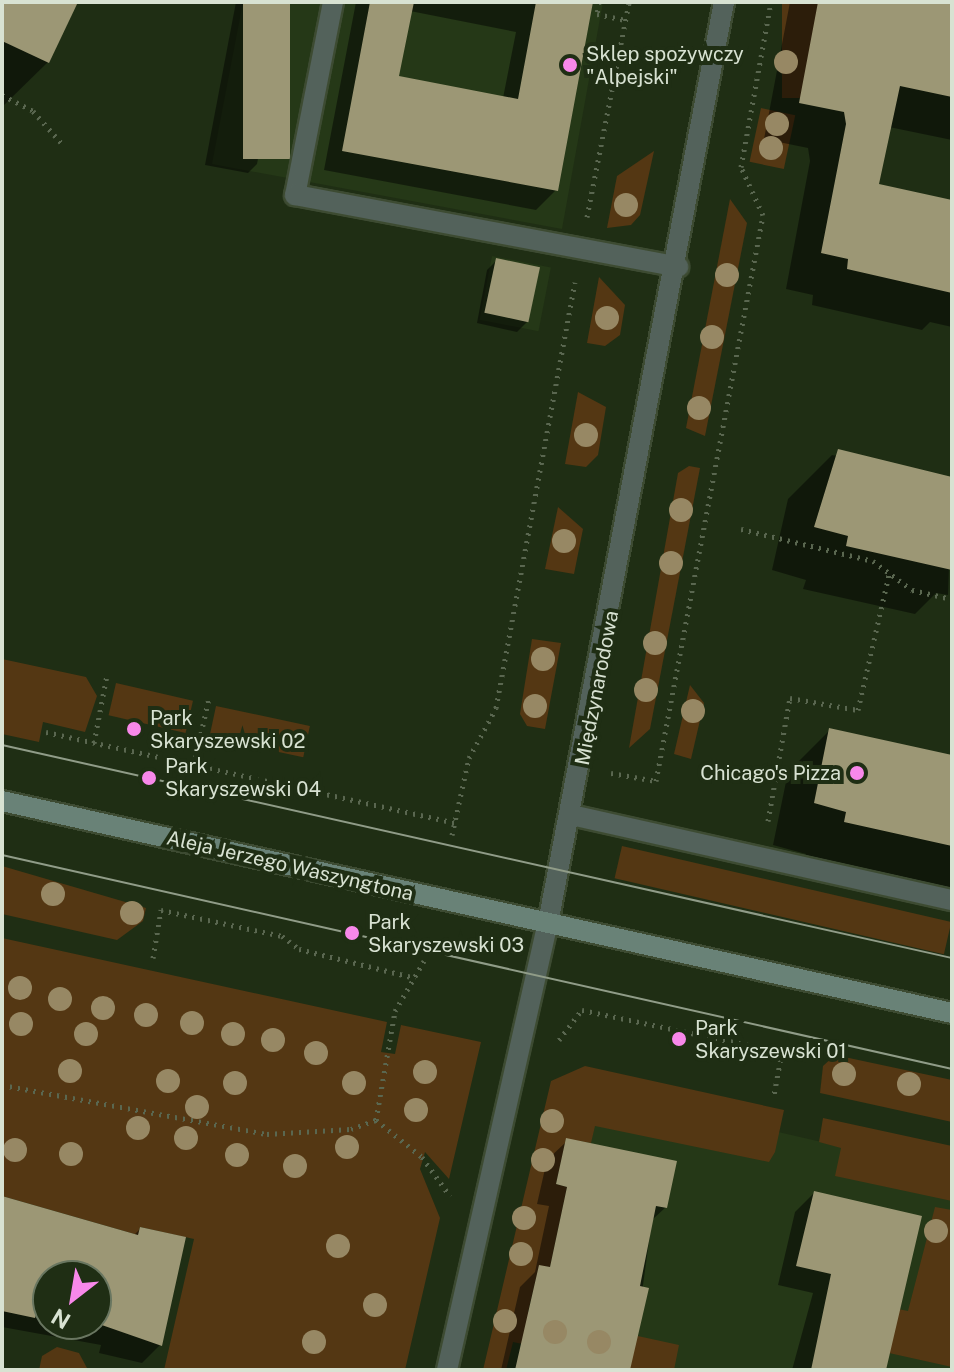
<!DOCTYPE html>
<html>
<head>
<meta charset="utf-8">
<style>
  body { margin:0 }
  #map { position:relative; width:954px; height:1372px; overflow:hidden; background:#1f2e14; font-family:"Public Sans",sans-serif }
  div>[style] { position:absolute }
  .built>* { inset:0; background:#253817; transform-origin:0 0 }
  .green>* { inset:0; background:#543713; transform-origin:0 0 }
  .shadow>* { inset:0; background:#0007 }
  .building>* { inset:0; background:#9c9775; transform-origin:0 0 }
  .path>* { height:5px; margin-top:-2.5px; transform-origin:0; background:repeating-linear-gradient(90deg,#5a6750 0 2px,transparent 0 8px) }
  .roads { filter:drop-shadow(2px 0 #3d4b32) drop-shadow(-2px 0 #3d4b32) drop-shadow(0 2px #3d4b32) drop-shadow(0 -2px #3d4b32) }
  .service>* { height:20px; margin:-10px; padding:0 10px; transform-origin:10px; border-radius:10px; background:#53625b }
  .minor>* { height:20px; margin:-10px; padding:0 10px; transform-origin:10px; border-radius:10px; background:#53625b }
  .tertiary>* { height:20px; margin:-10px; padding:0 10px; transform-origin:10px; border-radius:10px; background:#53625b }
  .secondary>* { height:20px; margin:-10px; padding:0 10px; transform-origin:10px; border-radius:10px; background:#698277 }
  .tram>* { height:2px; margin:-1px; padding:0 1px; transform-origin:1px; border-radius:1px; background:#909c88 }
  .trees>* { width:24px; height:24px; margin:-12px; border-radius:50%; background:#978864 }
  .dots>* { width:22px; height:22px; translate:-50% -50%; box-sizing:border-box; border:4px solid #1f2e14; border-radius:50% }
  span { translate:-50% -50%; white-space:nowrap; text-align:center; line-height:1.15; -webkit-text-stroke:8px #1f2e14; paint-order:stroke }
  .poi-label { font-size:20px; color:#d8e2d2 }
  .left { translate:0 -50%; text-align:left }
  .right { translate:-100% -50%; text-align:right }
  .street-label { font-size:20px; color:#d8e2d2 }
  .frame { position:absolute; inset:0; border:4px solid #d8e2d2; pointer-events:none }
  .north { position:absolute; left:32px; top:1260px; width:80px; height:80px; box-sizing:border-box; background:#1f2e14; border:2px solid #697660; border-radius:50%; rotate:211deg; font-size:22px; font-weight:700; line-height:32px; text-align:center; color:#d8e2d2 }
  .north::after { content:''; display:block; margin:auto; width:28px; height:36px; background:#f888ea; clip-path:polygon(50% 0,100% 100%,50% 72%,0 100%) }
</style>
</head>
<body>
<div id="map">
  <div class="built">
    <i style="clip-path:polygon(243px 2px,603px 2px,562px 229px,212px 164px)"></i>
    <i style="left:492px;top:256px;width:60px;height:65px;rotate:11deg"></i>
    <i style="clip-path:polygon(579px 1086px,952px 1172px,952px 1370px,483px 1370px)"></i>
  </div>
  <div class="green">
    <i style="left:782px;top:2px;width:36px;height:96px"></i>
    <i style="left:761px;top:108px;width:35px;height:55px;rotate:12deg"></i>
    <i style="clip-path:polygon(654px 151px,640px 215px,631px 225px,607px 228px,617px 176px)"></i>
    <i style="clip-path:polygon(730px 199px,747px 223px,705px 436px,686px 428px)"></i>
    <i style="clip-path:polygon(599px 277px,625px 305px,620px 335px,605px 346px,587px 343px)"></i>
    <i style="clip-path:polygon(578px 392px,606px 407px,598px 455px,586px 467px,565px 464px)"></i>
    <i style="clip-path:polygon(689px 466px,700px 468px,650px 729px,629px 748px,678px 473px)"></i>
    <i style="clip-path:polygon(558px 507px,583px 529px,574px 574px,545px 569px)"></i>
    <i style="clip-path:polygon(532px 639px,561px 643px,545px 729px,527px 726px,520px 714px)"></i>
    <i style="clip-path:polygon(2px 659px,86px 677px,97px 696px,85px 732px,43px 722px,39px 742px,2px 734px)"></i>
    <i style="left:116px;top:683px;width:79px;height:33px;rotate:13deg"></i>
    <i style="clip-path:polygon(690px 685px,704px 703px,691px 759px,674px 754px)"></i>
    <i style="left:216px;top:706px;width:96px;height:32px;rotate:12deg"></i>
    <i style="left:622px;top:846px;width:338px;height:33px;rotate:13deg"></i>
    <i style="clip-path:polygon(2px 866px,146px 908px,143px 921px,117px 940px,2px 914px)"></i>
    <i style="clip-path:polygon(2px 938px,387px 1022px,381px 1052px,395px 1054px,401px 1025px,481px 1042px,449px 1179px,425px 1152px,420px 1169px,440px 1218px,405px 1370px,164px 1370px,194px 1239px,140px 1227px,138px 1235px,2px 1196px)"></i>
    <i style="clip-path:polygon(835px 1055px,952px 1080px,952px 1122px,820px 1093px,823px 1066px)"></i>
    <i style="clip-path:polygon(585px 1066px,784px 1110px,775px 1152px,769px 1162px,595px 1126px,591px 1143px,566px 1139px,556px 1184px,567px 1187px,550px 1267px,539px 1266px,528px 1312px,679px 1345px,674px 1370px,602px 1370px,603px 1361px,513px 1342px,506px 1370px,483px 1370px,551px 1081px)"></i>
    <i style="clip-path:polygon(823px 1118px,952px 1146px,952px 1201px,835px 1176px,841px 1148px,819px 1142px)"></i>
    <i style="clip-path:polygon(935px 1207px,952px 1210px,952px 1367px,889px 1353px,898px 1309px,908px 1311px)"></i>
    <i style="clip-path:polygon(57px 1347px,79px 1353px,88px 1370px,39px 1370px,42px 1356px)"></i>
  </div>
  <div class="shadow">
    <i style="clip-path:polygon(2px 2px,73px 2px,48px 62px,3px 106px)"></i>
    <i style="clip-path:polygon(236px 2px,288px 2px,257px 164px,248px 173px,205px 165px)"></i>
    <i style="clip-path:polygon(evenodd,356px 2px,591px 2px,556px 190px,536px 210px,324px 170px,356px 2px,410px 11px,516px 32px,503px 98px,397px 78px,410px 11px)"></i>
    <i style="clip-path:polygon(790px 2px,952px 2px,952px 140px,889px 127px,876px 185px,952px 202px,952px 327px,930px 322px,922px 330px,812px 305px,813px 295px,786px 289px,810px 161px,808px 148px,764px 139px)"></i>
    <i style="clip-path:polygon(497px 260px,527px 322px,517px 332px,477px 323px,487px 270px)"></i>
    <i style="clip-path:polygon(832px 455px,952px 480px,948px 595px,936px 593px,915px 614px,803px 589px,806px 580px,772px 570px,788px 499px)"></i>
    <i style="clip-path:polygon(830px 730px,952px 757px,952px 896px,803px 864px,806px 854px,773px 845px,788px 772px)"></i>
    <i style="clip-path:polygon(567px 1141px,666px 1207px,652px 1220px,636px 1336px,591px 1370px,501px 1370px,520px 1287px,535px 1272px,549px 1206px,537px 1204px,547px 1160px)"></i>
    <i style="clip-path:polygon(814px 1193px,884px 1370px,792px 1370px,813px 1293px,778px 1285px,795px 1212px)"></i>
    <i style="clip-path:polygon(evenodd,2px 1201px,133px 1236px,140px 1229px,184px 1238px,160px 1345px,142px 1363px,99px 1353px,101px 1345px,2px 1327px,2px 1201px,48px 1276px,96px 1276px,96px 1324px,48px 1324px,48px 1276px)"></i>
  </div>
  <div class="building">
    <i style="clip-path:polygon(2px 2px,78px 2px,49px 63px,2px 41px)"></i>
    <i style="left:243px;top:2px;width:47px;height:157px"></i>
    <i style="clip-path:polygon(370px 2px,414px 2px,399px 76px,518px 99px,536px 2px,593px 2px,558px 191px,342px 151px)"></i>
    <i style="clip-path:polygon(818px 2px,952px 2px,952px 97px,900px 86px,879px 184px,952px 200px,952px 293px,847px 269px,848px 259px,821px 253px,846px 124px,844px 112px,799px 103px)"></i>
    <i style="left:496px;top:258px;width:45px;height:56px;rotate:12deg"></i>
    <i style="clip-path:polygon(838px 449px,952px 477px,952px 570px,846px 546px,848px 536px,814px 527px)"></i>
    <i style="clip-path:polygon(829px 728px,952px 755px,952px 846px,844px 822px,846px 812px,814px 803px)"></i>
    <i style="clip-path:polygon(566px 1138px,677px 1161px,667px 1208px,656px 1206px,640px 1286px,649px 1288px,630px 1370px,515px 1370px,539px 1265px,550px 1267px,567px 1187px,556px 1184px)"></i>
    <i style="clip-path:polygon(814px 1191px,922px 1216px,886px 1370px,811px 1370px,831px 1274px,796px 1266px)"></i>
    <i style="clip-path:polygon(2px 1196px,138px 1235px,140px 1227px,186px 1237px,162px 1346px,96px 1323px,96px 1276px,48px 1276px,48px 1312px,38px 1310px,35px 1318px,2px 1311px)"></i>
  </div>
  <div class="path">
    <i style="left:599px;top:2px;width:12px;rotate:99deg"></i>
    <i style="left:597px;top:14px;width:29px;rotate:12deg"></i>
    <i style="left:2px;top:95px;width:35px;rotate:27deg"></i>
    <i style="left:33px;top:111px;width:47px;rotate:48.5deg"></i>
    <i style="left:587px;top:217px;width:219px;rotate:-78.9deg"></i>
    <i style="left:741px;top:529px;width:136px;rotate:13.6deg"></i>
    <i style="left:873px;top:561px;width:49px;rotate:36.6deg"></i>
    <i style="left:912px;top:590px;width:41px;rotate:12.7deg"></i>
    <i style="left:46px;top:732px;width:419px;rotate:12.5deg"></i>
    <i style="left:94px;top:743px;width:69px;rotate:-79.2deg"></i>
    <i style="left:194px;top:765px;width:69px;rotate:-77.4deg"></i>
    <i style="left:611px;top:773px;width:46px;rotate:10.1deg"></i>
    <i style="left:656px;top:781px;width:576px;rotate:-79.29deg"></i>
    <i style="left:763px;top:215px;width:53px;rotate:-114.6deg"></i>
    <i style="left:741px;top:167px;width:168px;rotate:-79.7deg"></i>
    <i style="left:768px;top:821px;width:125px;rotate:-79.9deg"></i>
    <i style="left:790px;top:698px;width:69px;rotate:10deg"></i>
    <i style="left:858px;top:710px;width:139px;rotate:-77.1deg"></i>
    <i style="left:452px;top:835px;width:79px;rotate:-77.6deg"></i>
    <i style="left:469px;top:758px;width:57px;rotate:-61.6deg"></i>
    <i style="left:496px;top:708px;width:433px;rotate:-79.5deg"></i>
    <i style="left:153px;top:958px;width:49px;rotate:-80.5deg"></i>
    <i style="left:161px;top:910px;width:124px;rotate:12.1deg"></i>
    <i style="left:282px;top:936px;width:21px;rotate:37deg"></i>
    <i style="left:299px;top:949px;width:120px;rotate:14deg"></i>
    <i style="left:559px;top:1040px;width:38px;rotate:-53deg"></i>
    <i style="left:582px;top:1010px;width:204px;rotate:11.9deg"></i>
    <i style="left:782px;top:1052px;width:44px;rotate:100.5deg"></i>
    <i style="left:2px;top:1085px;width:269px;rotate:10.5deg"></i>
    <i style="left:267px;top:1134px;width:84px;rotate:-3.4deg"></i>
    <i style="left:351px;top:1129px;width:27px;rotate:-20deg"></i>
    <i style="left:376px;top:1120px;width:111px;rotate:-80.1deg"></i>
    <i style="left:395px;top:1011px;width:58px;rotate:-59.9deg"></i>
    <i style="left:376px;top:1120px;width:59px;rotate:38.8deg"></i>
    <i style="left:422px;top:1157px;width:48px;rotate:54.3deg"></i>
  </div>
  <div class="roads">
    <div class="service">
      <i style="left:333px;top:2px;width:197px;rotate:101.1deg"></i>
      <i style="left:295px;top:195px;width:390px;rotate:10.6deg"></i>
    </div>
    <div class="minor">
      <i style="left:571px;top:815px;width:390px;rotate:12.6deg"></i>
      <i style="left:447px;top:1370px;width:458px;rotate:-77.3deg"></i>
    </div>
    <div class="tertiary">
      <i style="left:548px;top:923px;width:938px;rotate:-79.18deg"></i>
    </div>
    <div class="secondary">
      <i style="left:2px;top:801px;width:973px;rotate:12.58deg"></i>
    </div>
  </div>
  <div class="tram">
    <i style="left:2px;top:745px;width:974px;rotate:12.64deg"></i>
    <i style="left:2px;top:855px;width:974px;rotate:12.69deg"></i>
  </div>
  <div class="trees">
    <i style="left:786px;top:62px"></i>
    <i style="left:777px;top:124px"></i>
    <i style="left:771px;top:148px"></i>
    <i style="left:626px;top:205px"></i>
    <i style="left:727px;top:275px"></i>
    <i style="left:607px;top:318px"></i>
    <i style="left:712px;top:337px"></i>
    <i style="left:699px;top:408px"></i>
    <i style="left:586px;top:435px"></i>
    <i style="left:681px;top:510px"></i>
    <i style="left:564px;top:541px"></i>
    <i style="left:671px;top:563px"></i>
    <i style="left:655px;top:643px"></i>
    <i style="left:543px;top:659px"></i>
    <i style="left:646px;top:690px"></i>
    <i style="left:535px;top:706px"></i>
    <i style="left:693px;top:711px"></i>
    <i style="left:53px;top:894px"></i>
    <i style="left:132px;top:913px"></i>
    <i style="left:20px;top:988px"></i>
    <i style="left:60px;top:999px"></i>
    <i style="left:103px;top:1008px"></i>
    <i style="left:146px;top:1015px"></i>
    <i style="left:192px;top:1023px"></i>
    <i style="left:21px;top:1024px"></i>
    <i style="left:86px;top:1034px"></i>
    <i style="left:233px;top:1034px"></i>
    <i style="left:273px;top:1040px"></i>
    <i style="left:316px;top:1053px"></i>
    <i style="left:70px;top:1071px"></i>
    <i style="left:425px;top:1072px"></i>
    <i style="left:844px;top:1074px"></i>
    <i style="left:168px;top:1081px"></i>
    <i style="left:235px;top:1083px"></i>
    <i style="left:354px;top:1083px"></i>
    <i style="left:909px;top:1084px"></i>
    <i style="left:197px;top:1107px"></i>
    <i style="left:416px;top:1110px"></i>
    <i style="left:552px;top:1121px"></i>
    <i style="left:138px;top:1128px"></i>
    <i style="left:186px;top:1138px"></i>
    <i style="left:347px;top:1147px"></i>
    <i style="left:15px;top:1150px"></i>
    <i style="left:71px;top:1154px"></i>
    <i style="left:237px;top:1155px"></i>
    <i style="left:543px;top:1160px"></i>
    <i style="left:295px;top:1166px"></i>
    <i style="left:524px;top:1218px"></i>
    <i style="left:936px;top:1231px"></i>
    <i style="left:338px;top:1246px"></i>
    <i style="left:521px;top:1254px"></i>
    <i style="left:375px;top:1305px"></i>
    <i style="left:505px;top:1321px"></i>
    <i style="left:555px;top:1332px"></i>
    <i style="left:314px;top:1342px"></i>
    <i style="left:599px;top:1342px"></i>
  </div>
  <div class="dots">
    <i style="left:570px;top:65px;background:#f888ea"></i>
    <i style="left:134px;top:729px;background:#f888ea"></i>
    <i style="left:857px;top:773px;background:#f888ea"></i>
    <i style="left:149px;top:778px;background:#f888ea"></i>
    <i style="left:352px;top:933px;background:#f888ea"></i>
    <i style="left:679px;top:1039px;background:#f888ea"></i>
  </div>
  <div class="poi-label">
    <span class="left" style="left:586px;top:66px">Sklep spożywczy<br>"Alpejski"</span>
    <span class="left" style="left:150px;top:730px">Park<br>Skaryszewski 02</span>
    <span class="left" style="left:165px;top:778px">Park<br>Skaryszewski 04</span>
    <span class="right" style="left:841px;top:773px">Chicago's Pizza</span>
    <span class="left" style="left:368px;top:934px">Park<br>Skaryszewski 03</span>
    <span class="left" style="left:695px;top:1040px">Park<br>Skaryszewski 01</span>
  </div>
  <div class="street-label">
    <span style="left:597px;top:688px;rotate:-79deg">Międzynarodowa</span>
    <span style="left:290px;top:866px;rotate:13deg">Aleja Jerzego Waszyngtona</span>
  </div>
  <div class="frame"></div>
  <div class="north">N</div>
</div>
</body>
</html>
